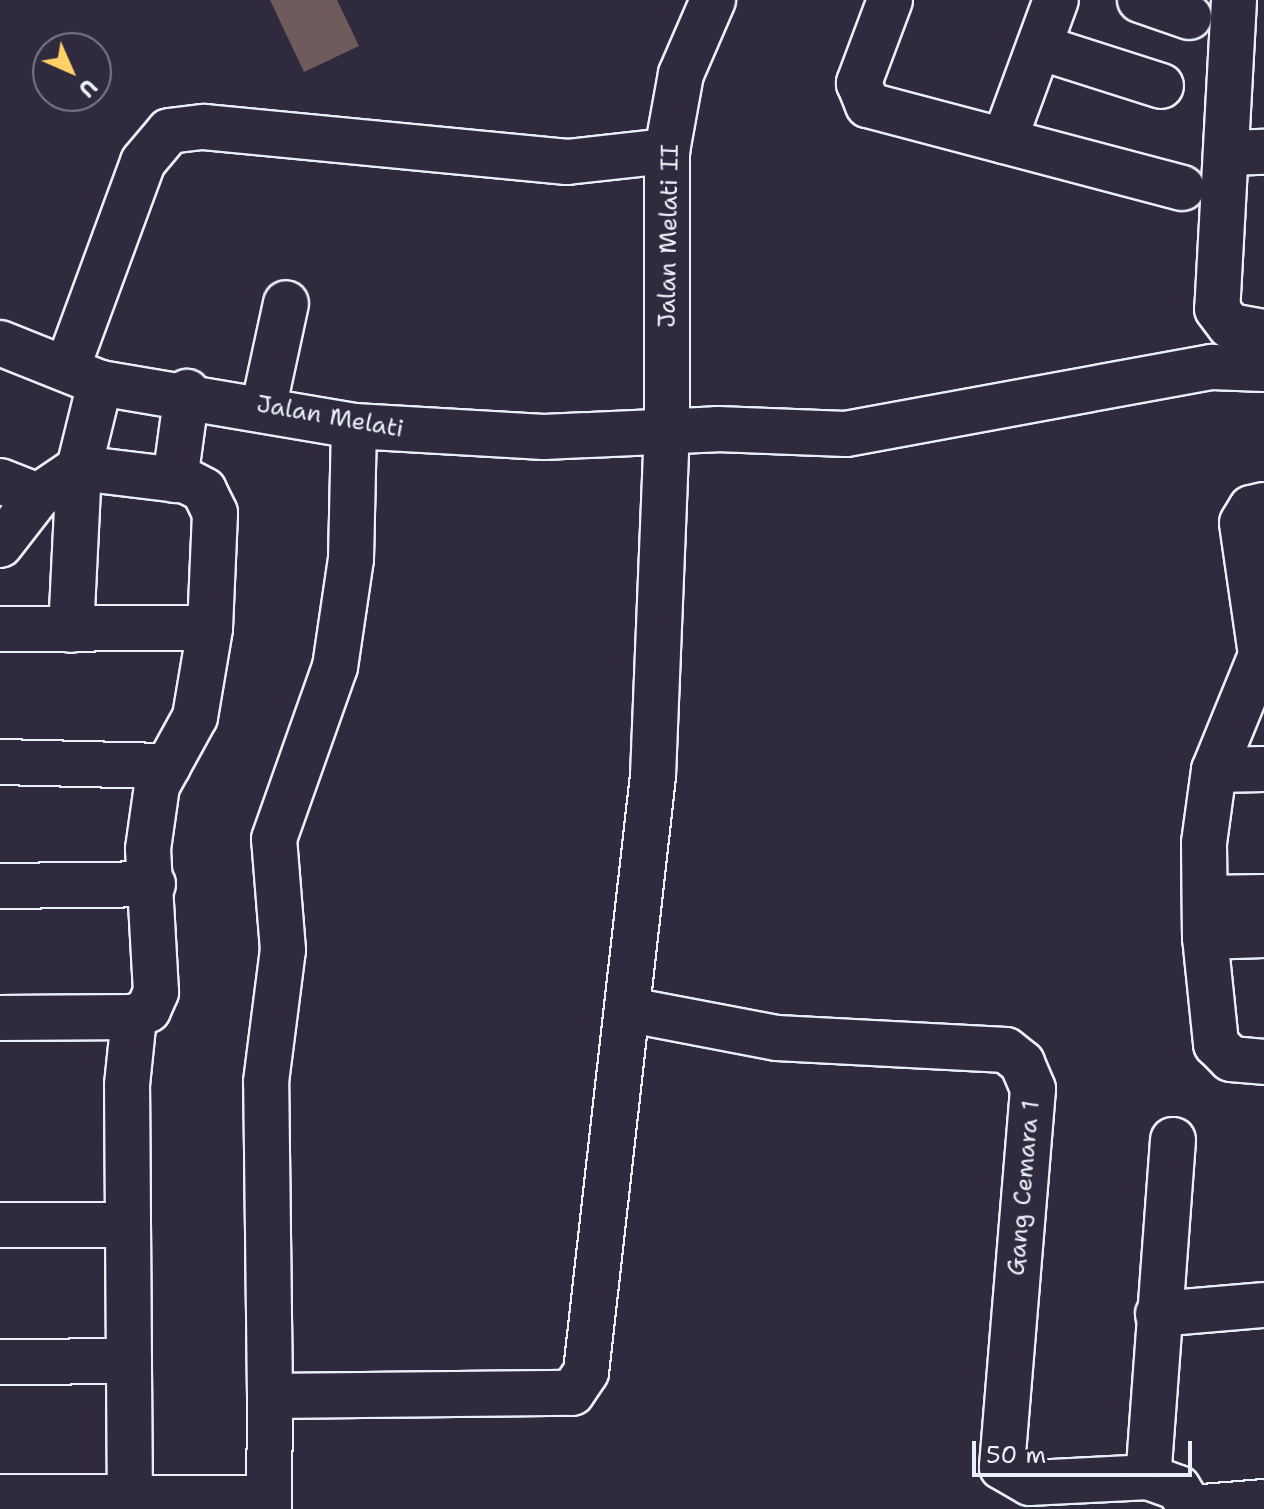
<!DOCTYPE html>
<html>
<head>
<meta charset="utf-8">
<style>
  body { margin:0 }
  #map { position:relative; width:1264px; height:1509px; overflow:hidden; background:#2f2a3d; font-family:"Shantell Sans",sans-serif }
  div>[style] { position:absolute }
  .building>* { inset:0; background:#6f5b5c }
  .roads { filter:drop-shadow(2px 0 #e8f1f8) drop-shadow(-2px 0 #e8f1f8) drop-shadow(0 2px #e8f1f8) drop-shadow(0 -2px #e8f1f8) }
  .minor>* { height:44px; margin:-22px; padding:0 22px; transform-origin:22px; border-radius:22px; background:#2f2a3d }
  span { translate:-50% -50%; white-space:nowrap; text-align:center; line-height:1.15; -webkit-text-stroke:7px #2f2a3d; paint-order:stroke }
  .street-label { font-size:24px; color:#e8f1f8 }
  .north { position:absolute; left:32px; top:32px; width:80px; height:80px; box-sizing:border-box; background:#2f2a3d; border:2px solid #797a88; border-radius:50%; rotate:135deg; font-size:22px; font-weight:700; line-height:32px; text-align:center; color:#e8f1f8 }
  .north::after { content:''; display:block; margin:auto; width:28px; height:36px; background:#ffd166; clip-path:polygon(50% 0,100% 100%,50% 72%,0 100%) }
  .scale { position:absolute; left:972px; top:1441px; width:220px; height:36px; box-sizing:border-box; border:4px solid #e8f1f8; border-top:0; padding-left:10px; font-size:24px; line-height:28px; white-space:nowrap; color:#e8f1f8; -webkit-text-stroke:6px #2f2a3d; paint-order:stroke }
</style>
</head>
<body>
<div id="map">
  <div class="building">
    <i style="clip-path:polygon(270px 0,337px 0,359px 46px,304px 72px)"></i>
  </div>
  <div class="roads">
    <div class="minor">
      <i style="left:890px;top:0;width:89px;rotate:110.5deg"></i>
      <i style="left:859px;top:83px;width:24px;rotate:68deg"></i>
      <i style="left:868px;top:105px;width:325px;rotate:14.8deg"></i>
      <i style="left:1140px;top:0;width:52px;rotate:19.1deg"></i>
      <i style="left:1234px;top:0;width:309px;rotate:93.1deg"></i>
      <i style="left:1217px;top:309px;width:21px;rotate:53deg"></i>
      <i style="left:1230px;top:326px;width:35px;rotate:10deg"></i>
      <i style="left:1039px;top:47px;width:128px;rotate:17.7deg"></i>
      <i style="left:1004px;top:141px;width:150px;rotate:-69.8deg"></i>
      <i style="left:1227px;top:153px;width:37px;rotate:-2deg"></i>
      <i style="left:0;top:343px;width:108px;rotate:21.8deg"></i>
      <i style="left:100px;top:383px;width:258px;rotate:9.6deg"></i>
      <i style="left:354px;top:426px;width:190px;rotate:3.3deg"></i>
      <i style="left:544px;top:437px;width:173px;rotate:-2.6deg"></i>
      <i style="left:717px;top:429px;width:129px;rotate:2.2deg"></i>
      <i style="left:846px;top:434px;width:372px;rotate:-10.4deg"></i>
      <i style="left:1212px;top:367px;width:52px;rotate:2.2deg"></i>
      <i style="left:68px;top:366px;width:217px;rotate:-69.8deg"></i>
      <i style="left:143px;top:162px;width:40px;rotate:-50deg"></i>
      <i style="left:169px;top:131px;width:35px;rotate:-7deg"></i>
      <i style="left:204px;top:127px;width:365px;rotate:5.5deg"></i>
      <i style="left:567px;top:162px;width:101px;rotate:-6.3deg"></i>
      <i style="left:264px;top:405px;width:104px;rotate:-77.8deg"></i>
      <i style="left:175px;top:480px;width:89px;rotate:-82.2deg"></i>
      <i style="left:0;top:481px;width:41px;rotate:21.5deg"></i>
      <i style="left:1264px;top:505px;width:13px;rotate:167deg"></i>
      <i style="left:1251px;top:508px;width:17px;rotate:121deg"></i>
      <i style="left:1242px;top:523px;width:133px;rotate:81.8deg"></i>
      <i style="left:1261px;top:655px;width:124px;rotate:112.2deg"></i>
      <i style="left:1214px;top:770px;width:50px;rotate:-1.1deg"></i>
      <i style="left:0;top:545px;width:62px;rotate:-52.2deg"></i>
      <i style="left:38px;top:496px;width:50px;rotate:-34.3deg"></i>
      <i style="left:79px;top:468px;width:162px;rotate:92.8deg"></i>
      <i style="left:0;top:629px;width:210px;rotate:-0.3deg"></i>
      <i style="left:0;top:762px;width:168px;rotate:1.4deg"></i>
      <i style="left:1214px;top:770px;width:74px;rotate:97.8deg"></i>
      <i style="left:1204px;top:843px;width:94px;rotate:89.4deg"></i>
      <i style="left:1205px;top:937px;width:59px;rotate:-1.9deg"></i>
      <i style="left:0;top:886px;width:153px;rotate:-0.7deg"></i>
      <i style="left:1208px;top:898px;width:56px;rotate:-1deg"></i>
      <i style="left:1205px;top:937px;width:108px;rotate:84.1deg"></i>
      <i style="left:1216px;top:1044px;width:21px;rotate:45deg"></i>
      <i style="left:1231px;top:1059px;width:33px;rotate:5deg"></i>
      <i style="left:630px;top:1010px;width:150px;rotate:10.8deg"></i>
      <i style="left:777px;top:1038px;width:229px;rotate:3deg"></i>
      <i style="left:1006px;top:1050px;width:21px;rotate:39deg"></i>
      <i style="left:1022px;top:1063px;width:28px;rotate:67deg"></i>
      <i style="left:1033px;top:1089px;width:379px;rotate:94.7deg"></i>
      <i style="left:1002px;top:1467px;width:32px;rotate:30deg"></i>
      <i style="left:1030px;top:1483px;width:118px;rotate:-2.9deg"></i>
      <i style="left:0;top:1018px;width:134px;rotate:-0.4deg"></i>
      <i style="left:134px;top:1017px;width:16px;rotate:-27deg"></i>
      <i style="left:148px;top:1010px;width:20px;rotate:-66deg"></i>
      <i style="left:156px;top:992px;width:143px;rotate:-93.2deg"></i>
      <i style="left:148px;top:849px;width:64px;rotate:-81.9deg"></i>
      <i style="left:157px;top:786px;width:79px;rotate:-61.2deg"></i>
      <i style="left:195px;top:717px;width:90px;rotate:-80.4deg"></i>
      <i style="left:210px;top:628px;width:115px;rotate:-87.5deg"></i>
      <i style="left:215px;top:513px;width:25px;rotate:-116deg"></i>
      <i style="left:204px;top:490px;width:20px;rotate:-153deg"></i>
      <i style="left:186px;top:481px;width:108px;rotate:-173.1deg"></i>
      <i style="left:79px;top:468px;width:88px;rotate:-76.1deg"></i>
      <i style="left:1173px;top:1140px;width:338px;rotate:94.2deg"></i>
      <i style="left:1148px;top:1477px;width:32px;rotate:20deg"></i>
      <i style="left:1178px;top:1488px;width:25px;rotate:58deg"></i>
      <i style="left:0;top:1225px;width:128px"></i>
      <i style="left:1158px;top:1314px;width:106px;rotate:-4.9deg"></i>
      <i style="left:0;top:1362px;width:129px;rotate:-0.4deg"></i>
      <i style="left:270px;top:1396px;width:314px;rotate:-90.7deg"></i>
      <i style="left:266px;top:1082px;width:133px;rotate:-82.7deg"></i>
      <i style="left:283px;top:950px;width:111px;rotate:-94.6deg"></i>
      <i style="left:274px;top:839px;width:182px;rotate:-70.5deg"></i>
      <i style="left:335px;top:667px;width:109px;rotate:-81.6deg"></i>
      <i style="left:351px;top:559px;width:133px;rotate:-88.7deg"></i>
      <i style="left:0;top:1497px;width:269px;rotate:0.2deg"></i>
      <i style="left:1191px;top:1508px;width:73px;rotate:-4.7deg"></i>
      <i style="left:130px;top:1509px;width:424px;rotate:-90.4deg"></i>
      <i style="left:127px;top:1085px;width:68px;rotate:-84.1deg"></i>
      <i style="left:269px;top:1509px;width:113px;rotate:-89.5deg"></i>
      <i style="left:270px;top:1396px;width:302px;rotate:-0.6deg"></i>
      <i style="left:572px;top:1393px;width:25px;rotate:-56deg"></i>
      <i style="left:586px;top:1372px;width:600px;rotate:-83.59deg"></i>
      <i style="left:653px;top:776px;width:344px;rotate:-87.7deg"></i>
      <i style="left:667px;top:432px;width:281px;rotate:-90deg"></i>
      <i style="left:667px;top:151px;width:78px;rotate:-79.7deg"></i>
      <i style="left:681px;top:74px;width:81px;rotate:-66.6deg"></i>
    </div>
  </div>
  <div class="street-label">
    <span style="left:669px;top:236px;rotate:-89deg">Jalan Melati II</span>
    <span style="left:330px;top:417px;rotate:10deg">Jalan Melati</span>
    <span style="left:1024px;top:1188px;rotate:-85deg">Gang Cemara 1</span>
  </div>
  <div class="north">U</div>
  <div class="scale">50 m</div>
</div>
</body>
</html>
